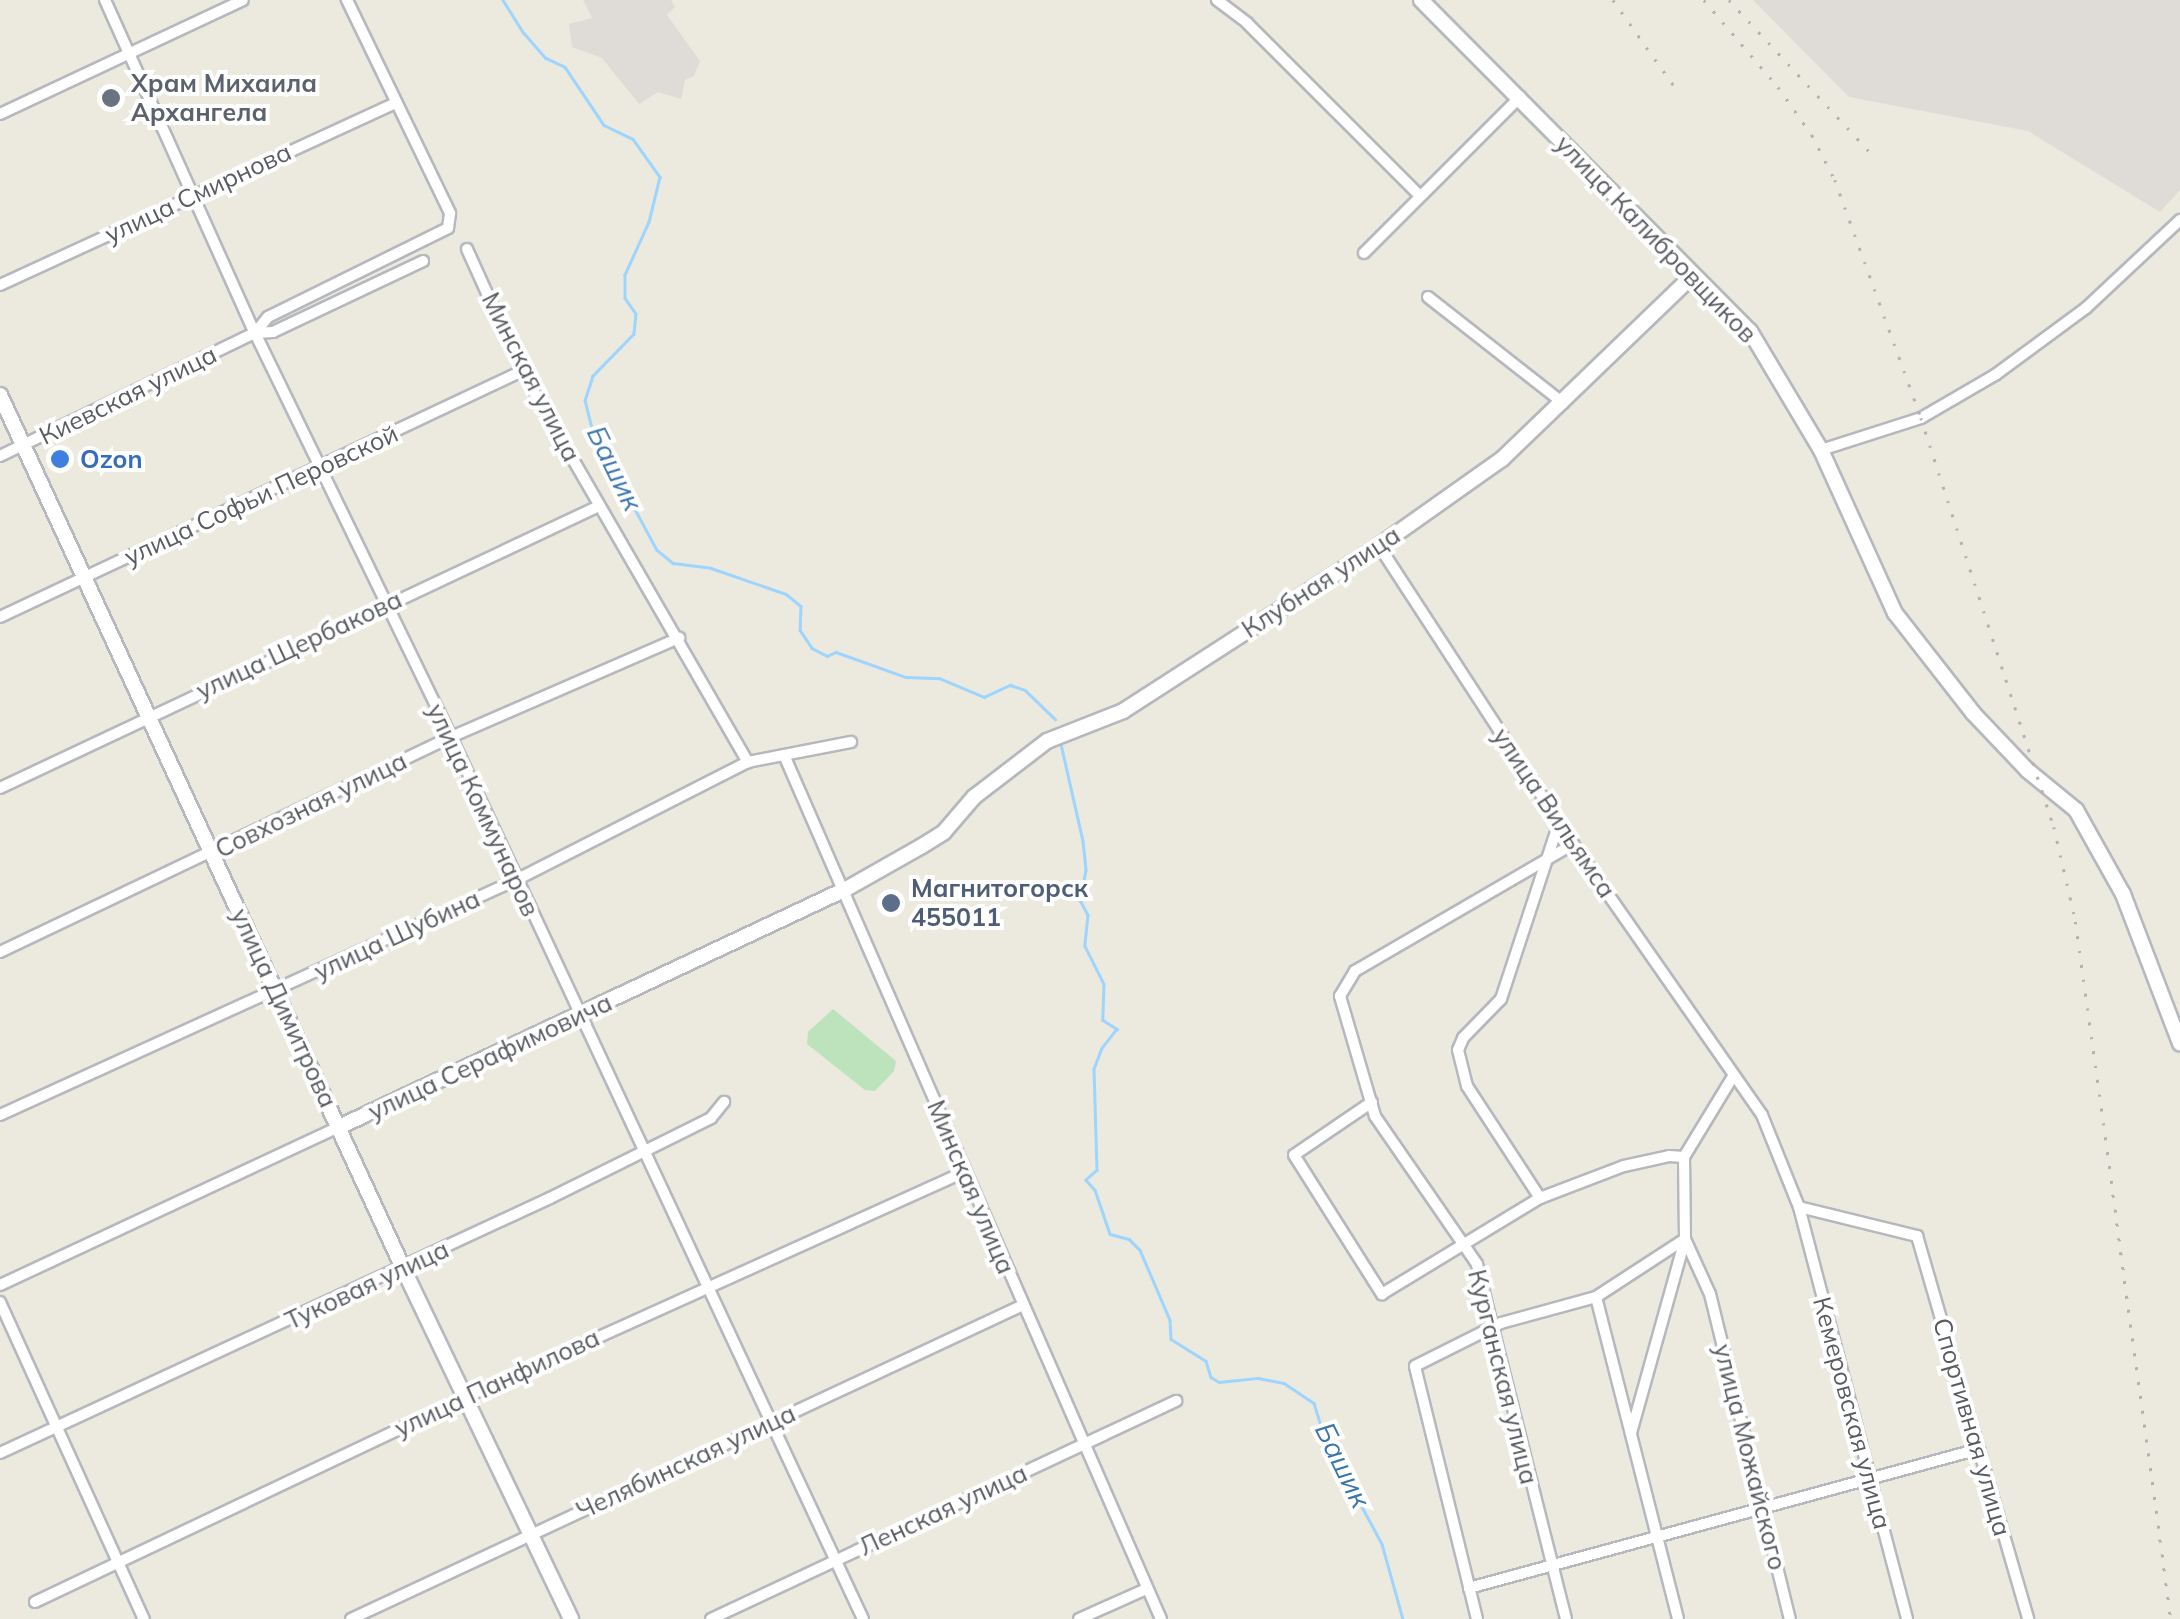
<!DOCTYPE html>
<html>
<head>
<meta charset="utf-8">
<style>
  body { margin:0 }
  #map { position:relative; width:2180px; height:1619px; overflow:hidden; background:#ece9df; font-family:Mulish,sans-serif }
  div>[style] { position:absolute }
  .industrial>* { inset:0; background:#dfdcd7 }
  .green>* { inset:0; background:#bce3bc }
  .stream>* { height:2.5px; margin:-1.25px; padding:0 1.25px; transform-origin:1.25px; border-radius:1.25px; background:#9dd5fe }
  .roads { filter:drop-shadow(2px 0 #b5b8bd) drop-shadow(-2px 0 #b5b8bd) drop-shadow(0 2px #b5b8bd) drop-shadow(0 -2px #b5b8bd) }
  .street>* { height:10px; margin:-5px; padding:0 5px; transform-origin:5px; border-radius:5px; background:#fff }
  .secondary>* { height:14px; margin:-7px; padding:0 7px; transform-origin:7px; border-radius:7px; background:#fff }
  .rail>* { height:2.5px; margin-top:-1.25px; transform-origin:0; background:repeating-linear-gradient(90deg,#b1b2b2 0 2.5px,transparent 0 14.5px) }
  .dots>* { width:28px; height:28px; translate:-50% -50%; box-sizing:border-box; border:5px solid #fff; border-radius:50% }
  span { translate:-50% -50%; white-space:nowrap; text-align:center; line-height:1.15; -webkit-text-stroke:8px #fff; paint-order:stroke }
  .worship-label { font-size:25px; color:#5b616d; font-weight:700 }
  .left { translate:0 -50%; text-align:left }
  .street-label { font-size:25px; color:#585c61 }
  .shop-label { font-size:25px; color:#366cbe; font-weight:700 }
  .service-label { font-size:25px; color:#4e5e75; font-weight:700 }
  .water-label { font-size:28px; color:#3c76ae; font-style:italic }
</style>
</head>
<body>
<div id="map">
  <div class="industrial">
    <i style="clip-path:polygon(583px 0,671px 0,675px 7px,667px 15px,700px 61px,694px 76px,685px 80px,681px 99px,658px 92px,639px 104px,602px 58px,572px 47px,569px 24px,592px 18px)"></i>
    <i style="clip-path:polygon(1753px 0,2180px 0,2180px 190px,2160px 212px,2028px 131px,1849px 97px)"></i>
  </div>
  <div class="green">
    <i style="clip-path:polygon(833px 1009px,896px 1061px,894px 1071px,875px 1091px,865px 1090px,807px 1044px,808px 1032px)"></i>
  </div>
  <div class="stream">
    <i style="left:503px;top:0;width:39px;rotate:58deg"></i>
    <i style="left:524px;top:33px;width:33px;rotate:49deg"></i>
    <i style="left:546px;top:58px;width:21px;rotate:25deg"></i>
    <i style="left:565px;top:67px;width:70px;rotate:56.1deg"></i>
    <i style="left:604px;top:125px;width:32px;rotate:26deg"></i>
    <i style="left:633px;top:139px;width:47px;rotate:54.6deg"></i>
    <i style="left:660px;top:177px;width:46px;rotate:103.7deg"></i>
    <i style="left:649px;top:222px;width:58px;rotate:114.4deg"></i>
    <i style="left:625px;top:275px;width:23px;rotate:90deg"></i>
    <i style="left:625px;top:298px;width:19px;rotate:55deg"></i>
    <i style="left:636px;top:314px;width:20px;rotate:96deg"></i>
    <i style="left:634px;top:334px;width:59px;rotate:134.3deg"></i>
    <i style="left:593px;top:376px;width:25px;rotate:108deg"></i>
    <i style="left:585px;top:400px;width:30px;rotate:76deg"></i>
    <i style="left:592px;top:429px;width:137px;rotate:61.8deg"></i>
    <i style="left:657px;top:550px;width:21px;rotate:39deg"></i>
    <i style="left:673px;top:563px;width:38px;rotate:7deg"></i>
    <i style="left:711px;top:568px;width:79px;rotate:19.1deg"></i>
    <i style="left:786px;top:594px;width:19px;rotate:39deg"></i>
    <i style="left:801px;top:606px;width:24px;rotate:92deg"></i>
    <i style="left:800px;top:630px;width:22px;rotate:56deg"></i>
    <i style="left:812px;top:648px;width:17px;rotate:28deg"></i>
    <i style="left:827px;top:656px;width:10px;rotate:-24deg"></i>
    <i style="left:836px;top:652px;width:74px;rotate:19.7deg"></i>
    <i style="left:906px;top:677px;width:33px;rotate:2deg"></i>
    <i style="left:939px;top:678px;width:49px;rotate:22.9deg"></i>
    <i style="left:984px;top:697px;width:29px;rotate:-25deg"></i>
    <i style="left:1010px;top:685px;width:16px;rotate:18deg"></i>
    <i style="left:1025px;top:690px;width:42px;rotate:44deg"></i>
    <i style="left:1061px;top:744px;width:99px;rotate:77.2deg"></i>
    <i style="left:1083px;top:841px;width:29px;rotate:84deg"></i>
    <i style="left:1086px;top:870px;width:31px;rotate:101deg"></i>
    <i style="left:1080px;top:900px;width:17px;rotate:62deg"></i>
    <i style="left:1088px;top:915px;width:31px;rotate:96deg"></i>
    <i style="left:1085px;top:946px;width:42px;rotate:63.4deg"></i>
    <i style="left:1104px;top:984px;width:36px;rotate:92deg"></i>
    <i style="left:1103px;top:1020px;width:17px;rotate:33deg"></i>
    <i style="left:1117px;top:1029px;width:24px;rotate:128deg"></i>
    <i style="left:1102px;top:1048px;width:22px;rotate:111deg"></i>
    <i style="left:1094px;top:1069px;width:101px;rotate:88.3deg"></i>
    <i style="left:1097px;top:1170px;width:15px;rotate:138deg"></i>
    <i style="left:1086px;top:1180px;width:13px;rotate:48deg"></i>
    <i style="left:1095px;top:1190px;width:46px;rotate:71.2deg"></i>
    <i style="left:1110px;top:1234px;width:20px;rotate:15deg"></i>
    <i style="left:1129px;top:1239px;width:16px;rotate:45deg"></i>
    <i style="left:1140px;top:1250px;width:76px;rotate:66.8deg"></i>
    <i style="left:1170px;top:1320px;width:19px;rotate:87deg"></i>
    <i style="left:1171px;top:1339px;width:41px;rotate:32.2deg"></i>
    <i style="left:1206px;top:1361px;width:17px;rotate:73deg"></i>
    <i style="left:1211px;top:1377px;width:9px;rotate:32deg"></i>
    <i style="left:1219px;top:1382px;width:39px;rotate:-6deg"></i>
    <i style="left:1258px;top:1378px;width:26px;rotate:11deg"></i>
    <i style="left:1284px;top:1383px;width:36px;rotate:34deg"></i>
    <i style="left:1314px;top:1403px;width:37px;rotate:73deg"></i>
    <i style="left:1325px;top:1438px;width:120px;rotate:61.7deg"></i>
    <i style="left:1382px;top:1544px;width:78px;rotate:74.4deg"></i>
  </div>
  <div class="roads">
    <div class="street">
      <i style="left:105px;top:0;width:365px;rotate:65.8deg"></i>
      <i style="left:255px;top:333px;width:449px;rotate:64.1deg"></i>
      <i style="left:451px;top:737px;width:973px;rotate:64.96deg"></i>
      <i style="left:1217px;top:0;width:38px;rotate:37deg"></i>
      <i style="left:1247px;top:23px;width:243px;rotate:45deg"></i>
      <i style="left:0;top:114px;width:268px;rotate:-25.1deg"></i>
      <i style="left:467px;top:249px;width:134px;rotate:65.7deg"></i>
      <i style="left:522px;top:371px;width:452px;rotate:60deg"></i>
      <i style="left:1364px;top:253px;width:221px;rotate:-45deg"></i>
      <i style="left:0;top:285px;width:436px;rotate:-24.7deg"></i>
      <i style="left:1428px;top:297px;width:172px;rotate:38.1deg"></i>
      <i style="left:255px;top:333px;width:18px;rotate:-3deg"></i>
      <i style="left:273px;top:332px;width:166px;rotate:-25.3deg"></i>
      <i style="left:1821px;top:450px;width:105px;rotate:-17.7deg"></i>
      <i style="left:1921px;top:418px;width:86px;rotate:-30.2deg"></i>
      <i style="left:1995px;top:375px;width:113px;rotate:-36.4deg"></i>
      <i style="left:2086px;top:308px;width:129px;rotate:-43.1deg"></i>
      <i style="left:0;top:456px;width:283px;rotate:-25.8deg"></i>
      <i style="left:255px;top:333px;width:21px;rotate:-51deg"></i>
      <i style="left:268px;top:317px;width:201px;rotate:-26.3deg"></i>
      <i style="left:448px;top:228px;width:15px;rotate:-82deg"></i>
      <i style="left:450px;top:213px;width:237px;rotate:-115.8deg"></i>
      <i style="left:1379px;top:546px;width:356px;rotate:56.9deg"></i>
      <i style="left:1573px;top:844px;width:330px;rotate:55.1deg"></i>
      <i style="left:1762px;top:1115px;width:99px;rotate:68.1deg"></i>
      <i style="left:1799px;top:1207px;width:426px;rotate:75.3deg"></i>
      <i style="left:0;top:617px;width:577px;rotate:-25.23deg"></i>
      <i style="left:784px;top:755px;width:943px;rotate:66.43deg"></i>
      <i style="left:0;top:788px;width:662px;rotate:-25.21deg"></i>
      <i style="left:0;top:952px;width:500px;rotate:-25.5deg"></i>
      <i style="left:451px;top:737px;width:249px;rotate:-23.5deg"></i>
      <i style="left:1732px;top:1078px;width:92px;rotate:121.3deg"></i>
      <i style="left:1684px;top:1157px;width:82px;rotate:89.3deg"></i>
      <i style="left:1685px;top:1239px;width:60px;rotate:65.6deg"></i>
      <i style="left:1710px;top:1294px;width:335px;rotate:76.2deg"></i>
      <i style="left:1372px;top:1102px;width:94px;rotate:145.8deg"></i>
      <i style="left:1294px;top:1155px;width:165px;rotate:57.7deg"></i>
      <i style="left:1382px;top:1294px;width:185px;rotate:-31.3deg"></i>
      <i style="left:1540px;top:1198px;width:90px;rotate:-20.9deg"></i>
      <i style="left:1624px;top:1166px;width:46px;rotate:-12.5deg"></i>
      <i style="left:1669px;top:1156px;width:15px;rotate:4deg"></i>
      <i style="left:0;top:1115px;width:567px;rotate:-24.49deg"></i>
      <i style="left:516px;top:880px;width:260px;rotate:-27deg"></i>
      <i style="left:748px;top:762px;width:105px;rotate:-11deg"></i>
      <i style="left:1540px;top:1198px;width:134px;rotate:-123.1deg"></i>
      <i style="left:1467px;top:1086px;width:37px;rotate:-104deg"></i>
      <i style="left:1458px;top:1050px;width:13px;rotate:-67deg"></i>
      <i style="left:1463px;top:1038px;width:54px;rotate:-45.7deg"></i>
      <i style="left:1501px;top:999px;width:185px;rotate:-71.8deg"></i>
      <i style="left:1799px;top:1207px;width:122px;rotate:13.8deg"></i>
      <i style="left:1917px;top:1236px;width:399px;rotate:73.8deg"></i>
      <i style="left:0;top:1285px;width:374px;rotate:-25deg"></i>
      <i style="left:1596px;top:1297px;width:332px;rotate:75.7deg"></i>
      <i style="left:0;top:1302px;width:348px;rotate:65.6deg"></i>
      <i style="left:1631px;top:1433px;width:200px;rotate:-74.4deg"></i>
      <i style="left:0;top:1453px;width:606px;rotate:-24.87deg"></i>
      <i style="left:550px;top:1198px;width:180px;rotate:-26.4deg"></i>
      <i style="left:711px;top:1118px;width:21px;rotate:-51deg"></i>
      <i style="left:1469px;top:1588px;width:529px;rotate:-15.25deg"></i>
      <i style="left:35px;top:1602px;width:477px;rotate:-25.4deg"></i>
      <i style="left:466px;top:1397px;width:546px;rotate:-24.31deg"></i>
      <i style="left:351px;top:1619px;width:740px;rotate:-25.04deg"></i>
      <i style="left:711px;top:1619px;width:514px;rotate:-25.12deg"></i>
      <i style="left:1079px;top:1619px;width:73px;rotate:-24.1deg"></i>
      <i style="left:1477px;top:1619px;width:260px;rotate:-103.8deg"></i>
      <i style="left:1415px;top:1366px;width:96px;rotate:-26.6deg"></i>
      <i style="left:1501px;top:1323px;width:98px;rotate:-15.3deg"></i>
      <i style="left:1596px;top:1297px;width:106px;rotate:-33.1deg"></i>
      <i style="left:1566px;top:1619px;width:366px;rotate:-104.1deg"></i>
      <i style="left:1477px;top:1264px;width:180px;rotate:-124.6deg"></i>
      <i style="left:1375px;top:1116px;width:125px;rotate:-106.3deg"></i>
      <i style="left:1340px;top:996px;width:29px;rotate:-59deg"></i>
      <i style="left:1355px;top:971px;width:252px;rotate:-30.2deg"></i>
    </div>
    <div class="secondary">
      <i style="left:1421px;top:0;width:467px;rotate:45.2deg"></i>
      <i style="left:1750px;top:331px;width:139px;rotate:59.2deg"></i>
      <i style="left:1821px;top:450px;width:179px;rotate:65.6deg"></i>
      <i style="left:1895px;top:613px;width:127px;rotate:52deg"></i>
      <i style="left:1973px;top:713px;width:79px;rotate:46.5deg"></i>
      <i style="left:2027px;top:770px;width:63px;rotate:39.2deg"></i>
      <i style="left:2076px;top:810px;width:96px;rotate:60.8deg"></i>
      <i style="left:2123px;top:894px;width:160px;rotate:69.1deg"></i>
      <i style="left:0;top:395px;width:962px;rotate:65.22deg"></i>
      <i style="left:403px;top:1268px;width:389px;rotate:64.4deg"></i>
      <i style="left:339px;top:1127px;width:560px;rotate:-25.15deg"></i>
      <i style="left:846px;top:889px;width:87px;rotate:-29.5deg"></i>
      <i style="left:922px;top:846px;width:26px;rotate:-32deg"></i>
      <i style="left:944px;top:832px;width:46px;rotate:-49.4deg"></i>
      <i style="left:974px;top:797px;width:92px;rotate:-37.5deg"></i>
      <i style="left:1047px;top:741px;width:82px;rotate:-21.5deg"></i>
      <i style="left:1123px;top:711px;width:305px;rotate:-32.8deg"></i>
      <i style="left:1379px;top:546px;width:151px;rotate:-35.3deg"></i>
      <i style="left:1502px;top:459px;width:264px;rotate:-43.9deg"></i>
    </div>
  </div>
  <div class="rail">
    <i style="left:1613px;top:0;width:110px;rotate:54.6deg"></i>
    <i style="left:1704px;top:0;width:114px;rotate:49.6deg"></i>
    <i style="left:1778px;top:87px;width:59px;rotate:54.7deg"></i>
    <i style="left:1812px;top:135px;width:51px;rotate:62.9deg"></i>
    <i style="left:1835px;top:180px;width:253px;rotate:70.1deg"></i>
    <i style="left:1921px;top:418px;width:430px;rotate:72deg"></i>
    <i style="left:2054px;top:827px;width:98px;rotate:77deg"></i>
    <i style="left:2076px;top:922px;width:703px;rotate:82.24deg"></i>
    <i style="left:1729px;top:0;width:206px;rotate:47.2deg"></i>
  </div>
  <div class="dots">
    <i style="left:111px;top:98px;background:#6b7280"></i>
    <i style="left:60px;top:459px;background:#3f7fe0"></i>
    <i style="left:891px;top:903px;background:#5c6f8a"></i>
  </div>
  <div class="worship-label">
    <span class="left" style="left:131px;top:98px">Храм Михаила<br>Архангела</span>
  </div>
  <div class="street-label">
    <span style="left:198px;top:193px;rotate:-25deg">улица Смирнова</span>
    <span style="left:1656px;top:239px;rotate:46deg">улица Калибровщиков</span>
    <span style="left:531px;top:377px;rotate:63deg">Минская улица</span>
    <span style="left:128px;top:395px;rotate:-26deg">Киевская улица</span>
    <span style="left:261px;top:495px;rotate:-25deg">улица Софьи Перовской</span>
    <span style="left:1321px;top:582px;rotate:-33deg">Клубная улица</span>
    <span style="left:299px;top:645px;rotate:-25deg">улица Щербакова</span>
    <span style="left:311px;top:805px;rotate:-26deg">Совхозная улица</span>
    <span style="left:483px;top:810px;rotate:65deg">улица Коммунаров</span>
    <span style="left:1554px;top:813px;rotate:56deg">улица Вильямса</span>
    <span style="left:397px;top:935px;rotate:-25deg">улица Шубина</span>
    <span style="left:284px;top:1008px;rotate:65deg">улица Димитрова</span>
    <span style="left:490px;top:1057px;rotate:-25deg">улица Серафимовича</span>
    <span style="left:971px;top:1187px;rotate:67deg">Минская улица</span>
    <span style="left:367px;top:1285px;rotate:-25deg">Туковая улица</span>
    <span style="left:1503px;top:1377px;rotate:76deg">Курганская улица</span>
    <span style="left:497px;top:1383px;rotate:-25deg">улица Панфилова</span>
    <span style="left:1852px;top:1413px;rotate:75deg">Кемеровская улица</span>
    <span style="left:1972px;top:1427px;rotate:74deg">Спортивная улица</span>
    <span style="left:1750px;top:1457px;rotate:76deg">улица Можайского</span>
    <span style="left:686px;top:1462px;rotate:-25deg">Челябинская улица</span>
    <span style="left:943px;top:1510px;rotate:-25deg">Ленская улица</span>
  </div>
  <div class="shop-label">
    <span class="left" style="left:80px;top:459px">Ozon</span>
  </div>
  <div class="service-label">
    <span class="left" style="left:911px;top:903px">Магнитогорск<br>455011</span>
  </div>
  <div class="water-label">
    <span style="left:615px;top:468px;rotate:64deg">Башик</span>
    <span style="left:1343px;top:1465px;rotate:64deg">Башик</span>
  </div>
</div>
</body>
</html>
